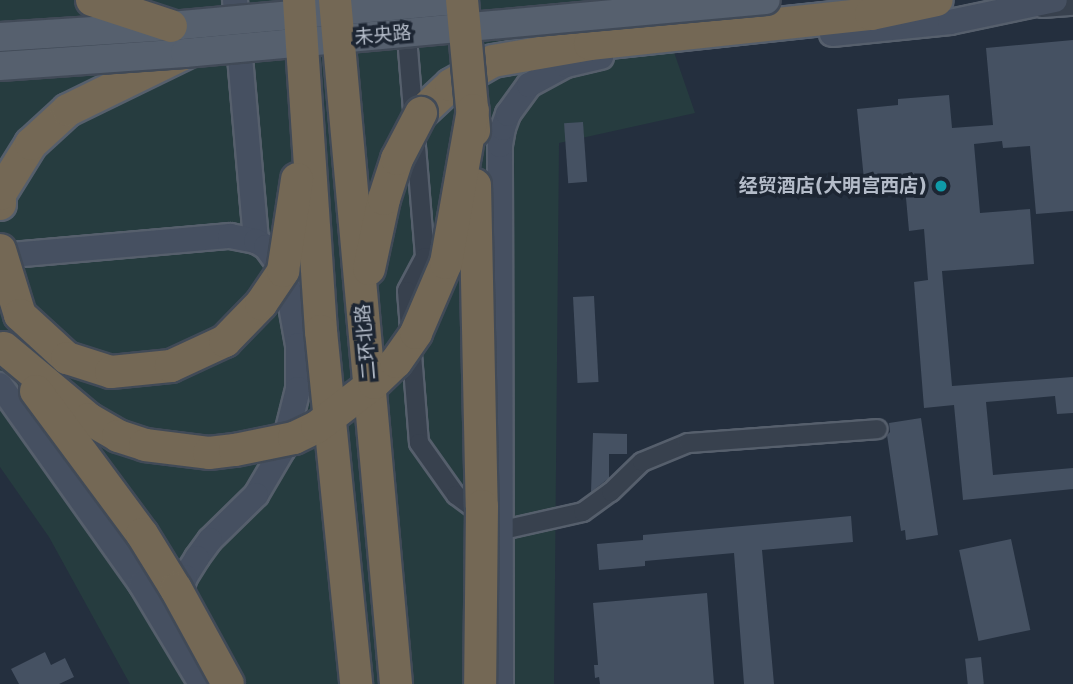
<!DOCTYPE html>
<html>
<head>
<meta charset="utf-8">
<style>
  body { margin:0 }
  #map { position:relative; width:1073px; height:684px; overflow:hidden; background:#242f3e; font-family:"DejaVu Sans","Noto Sans SC",sans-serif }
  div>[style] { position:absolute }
  .green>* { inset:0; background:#263c3f }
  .building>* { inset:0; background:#455162; transform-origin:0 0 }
  .roads { filter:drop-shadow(2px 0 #565f6c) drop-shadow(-2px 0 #565f6c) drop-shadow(0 2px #565f6c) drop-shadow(0 -2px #565f6c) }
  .street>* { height:18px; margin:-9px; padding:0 9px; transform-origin:9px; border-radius:9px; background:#38414e }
  .secondary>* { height:24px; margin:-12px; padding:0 12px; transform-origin:12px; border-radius:12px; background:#465061 }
  .highway>* { height:32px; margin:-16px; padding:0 16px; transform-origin:16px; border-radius:16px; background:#746855 }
  .bridges { filter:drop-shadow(2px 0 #414a57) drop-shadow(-2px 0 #414a57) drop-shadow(0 2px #414a57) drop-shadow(0 -2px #414a57) }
  .primary-bridge>* { height:28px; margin:-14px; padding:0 14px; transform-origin:14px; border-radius:14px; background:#56606e }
  .highway-bridge>* { height:32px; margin:-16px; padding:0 16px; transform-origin:16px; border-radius:16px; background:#746855 }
  .dots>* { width:19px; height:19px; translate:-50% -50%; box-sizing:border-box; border:4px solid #1d2633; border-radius:50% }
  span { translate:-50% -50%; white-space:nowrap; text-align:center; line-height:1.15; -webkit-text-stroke:7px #1d2633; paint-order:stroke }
  .street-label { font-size:19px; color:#b4bcc9 }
  .poi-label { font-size:19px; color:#b4bcc9; font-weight:700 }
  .right { translate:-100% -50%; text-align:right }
</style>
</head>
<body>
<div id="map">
  <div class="green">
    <i style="clip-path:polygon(0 0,656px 0,695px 113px,559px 143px,554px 684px,130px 684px,49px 537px,0 467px)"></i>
  </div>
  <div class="building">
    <i style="clip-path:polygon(1073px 40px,1073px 211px,1036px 214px,1030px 146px,1003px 148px,1002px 141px,974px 144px,980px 213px,1030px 209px,1034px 264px,942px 271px,952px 386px,1073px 377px,1073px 413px,1057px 414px,1055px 396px,986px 402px,993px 475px,1073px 468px,1073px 489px,963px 500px,954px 405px,924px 408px,914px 282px,928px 280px,924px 229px,909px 231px,905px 187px,865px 190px,857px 109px,898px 105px,898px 99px,949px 95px,952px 128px,993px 125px,986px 48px)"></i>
    <i style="left:583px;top:122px;width:60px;height:19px;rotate:86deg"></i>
    <i style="left:594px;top:296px;width:86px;height:21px;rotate:87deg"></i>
    <i style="clip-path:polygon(921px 418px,938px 535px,906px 540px,905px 530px,901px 531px,887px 435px,890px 432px,889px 423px)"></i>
    <i style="clip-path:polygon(593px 433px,627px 434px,627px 454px,609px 454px,609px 478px,591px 492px)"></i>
    <i style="clip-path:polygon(851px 516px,853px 542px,762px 550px,774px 684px,744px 684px,734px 553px,645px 561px,645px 566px,599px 570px,597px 544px,643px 540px,643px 535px)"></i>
    <i style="left:1011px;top:539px;width:93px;height:53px;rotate:78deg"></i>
    <i style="clip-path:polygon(707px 593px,714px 684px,600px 684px,599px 677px,595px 678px,594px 665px,598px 665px,593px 603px)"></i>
    <i style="clip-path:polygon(45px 652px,51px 665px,65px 658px,74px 677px,59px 684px,19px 684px,11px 669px)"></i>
    <i style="left:981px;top:657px;width:27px;height:16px;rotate:84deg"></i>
  </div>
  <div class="roads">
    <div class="street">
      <i style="left:1042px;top:8px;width:31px;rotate:-4deg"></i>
      <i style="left:406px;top:25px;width:233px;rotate:85.3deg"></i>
      <i style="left:425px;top:257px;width:38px;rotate:118deg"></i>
      <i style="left:407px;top:291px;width:152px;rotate:85.5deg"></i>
      <i style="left:419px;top:443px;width:64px;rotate:54.6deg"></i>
      <i style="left:456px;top:495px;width:59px;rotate:36.7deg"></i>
      <i style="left:503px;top:530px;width:82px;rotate:-12.7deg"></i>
      <i style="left:583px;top:512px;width:34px;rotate:-36deg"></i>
      <i style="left:611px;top:492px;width:43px;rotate:-44.1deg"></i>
      <i style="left:642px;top:462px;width:50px;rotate:-22.4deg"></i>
      <i style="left:688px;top:443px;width:190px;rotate:-4.2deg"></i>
    </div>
    <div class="secondary">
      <i style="left:235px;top:0;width:242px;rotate:85deg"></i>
      <i style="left:832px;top:34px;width:119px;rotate:-5.8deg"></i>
      <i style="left:950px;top:22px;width:107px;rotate:-11.8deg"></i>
      <i style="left:0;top:256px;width:231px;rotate:-5deg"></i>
      <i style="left:230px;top:236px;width:26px;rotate:11deg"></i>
      <i style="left:256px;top:241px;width:12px;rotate:31deg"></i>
      <i style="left:266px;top:247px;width:22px;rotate:54deg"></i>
      <i style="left:279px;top:265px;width:26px;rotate:69deg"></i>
      <i style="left:288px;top:289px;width:57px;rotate:79.9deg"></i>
      <i style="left:298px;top:345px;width:44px;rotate:90deg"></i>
      <i style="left:298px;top:389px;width:62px;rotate:104deg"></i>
      <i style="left:283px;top:449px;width:53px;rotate:120.4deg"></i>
      <i style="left:256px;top:495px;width:64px;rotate:135.6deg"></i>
      <i style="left:210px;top:540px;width:22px;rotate:126deg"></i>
      <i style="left:197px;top:558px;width:22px;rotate:122deg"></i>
      <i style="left:185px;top:577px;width:52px;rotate:107.7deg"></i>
      <i style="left:0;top:385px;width:244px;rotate:54.7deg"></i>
      <i style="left:141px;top:584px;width:117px;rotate:59deg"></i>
      <i style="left:501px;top:684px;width:539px;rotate:-90.11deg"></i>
      <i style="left:500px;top:145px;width:17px;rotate:-80deg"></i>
      <i style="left:503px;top:128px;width:15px;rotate:-70deg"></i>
      <i style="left:508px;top:114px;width:36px;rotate:-54deg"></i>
      <i style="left:529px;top:85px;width:42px;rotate:-28.4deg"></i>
      <i style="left:566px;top:65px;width:36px;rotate:-13deg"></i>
    </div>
    <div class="highway">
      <i style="left:421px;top:113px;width:41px;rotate:-43deg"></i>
      <i style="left:451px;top:85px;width:48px;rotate:-29.7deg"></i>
      <i style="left:493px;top:61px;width:98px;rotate:-9.9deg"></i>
      <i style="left:590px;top:44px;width:283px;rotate:-6.1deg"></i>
      <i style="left:871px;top:14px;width:67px;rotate:-12deg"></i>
      <i style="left:0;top:204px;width:10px;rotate:-90deg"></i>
      <i style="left:0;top:194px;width:59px;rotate:-58.2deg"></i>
      <i style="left:31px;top:144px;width:50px;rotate:-42.6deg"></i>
      <i style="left:68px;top:110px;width:130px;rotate:-26deg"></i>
    </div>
  </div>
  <div class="bridges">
    <div class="primary-bridge">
      <i style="left:0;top:37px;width:171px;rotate:-3.7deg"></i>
      <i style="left:171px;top:26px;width:287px;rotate:-5.2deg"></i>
      <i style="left:0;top:66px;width:185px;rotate:-4deg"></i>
      <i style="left:185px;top:53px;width:583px;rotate:-5.21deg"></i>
    </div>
    <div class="highway-bridge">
      <i style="left:92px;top:0;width:83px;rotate:18.2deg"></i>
      <i style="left:299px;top:0;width:332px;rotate:86.2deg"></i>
      <i style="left:321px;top:331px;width:355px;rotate:84.3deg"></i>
      <i style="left:335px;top:0;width:687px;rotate:84.9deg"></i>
      <i style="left:462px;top:0;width:131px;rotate:84.7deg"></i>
      <i style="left:475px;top:185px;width:321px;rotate:88.8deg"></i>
      <i style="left:482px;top:506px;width:178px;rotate:90.6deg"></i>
      <i style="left:0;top:250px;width:68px;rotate:72.9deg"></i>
      <i style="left:20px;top:315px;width:64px;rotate:42.5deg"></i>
      <i style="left:67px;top:358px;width:46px;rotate:17.7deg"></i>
      <i style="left:111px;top:372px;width:60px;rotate:-5.7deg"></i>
      <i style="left:171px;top:366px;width:60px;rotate:-24.8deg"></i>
      <i style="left:225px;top:341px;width:52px;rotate:-45.8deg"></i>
      <i style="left:261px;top:304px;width:40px;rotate:-56deg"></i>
      <i style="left:283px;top:271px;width:93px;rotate:-81.3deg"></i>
      <i style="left:369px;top:269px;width:72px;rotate:-77.9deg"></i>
      <i style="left:384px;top:199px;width:42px;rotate:-72deg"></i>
      <i style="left:397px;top:159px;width:52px;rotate:-62.4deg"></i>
      <i style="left:4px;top:348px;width:111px;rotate:39.9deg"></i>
      <i style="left:89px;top:419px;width:34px;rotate:30deg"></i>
      <i style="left:118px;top:436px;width:28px;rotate:18deg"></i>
      <i style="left:145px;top:445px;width:64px;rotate:7.1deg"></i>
      <i style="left:209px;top:453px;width:26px;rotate:-7deg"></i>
      <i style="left:235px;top:450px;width:60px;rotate:-11.5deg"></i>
      <i style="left:294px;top:438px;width:25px;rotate:-26deg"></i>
      <i style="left:317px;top:427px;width:72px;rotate:-37.7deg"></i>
      <i style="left:374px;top:383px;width:30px;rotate:-44deg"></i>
      <i style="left:396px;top:362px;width:35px;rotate:-55deg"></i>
      <i style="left:416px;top:333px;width:76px;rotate:-66.8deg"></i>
      <i style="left:446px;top:263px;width:155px;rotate:-80deg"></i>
      <i style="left:36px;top:391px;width:178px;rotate:53.5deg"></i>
      <i style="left:142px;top:534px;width:65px;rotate:58.3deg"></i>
      <i style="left:176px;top:589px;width:108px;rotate:61.3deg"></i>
    </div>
  </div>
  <div class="dots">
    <i style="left:941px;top:186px;background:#0f9aa8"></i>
  </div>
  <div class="street-label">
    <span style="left:383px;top:35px;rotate:-5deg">未央路</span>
    <span style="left:366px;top:342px;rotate:-95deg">二环北路</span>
  </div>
  <div class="poi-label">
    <span class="right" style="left:927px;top:186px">经贸酒店(大明宫西店)</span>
  </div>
</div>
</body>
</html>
